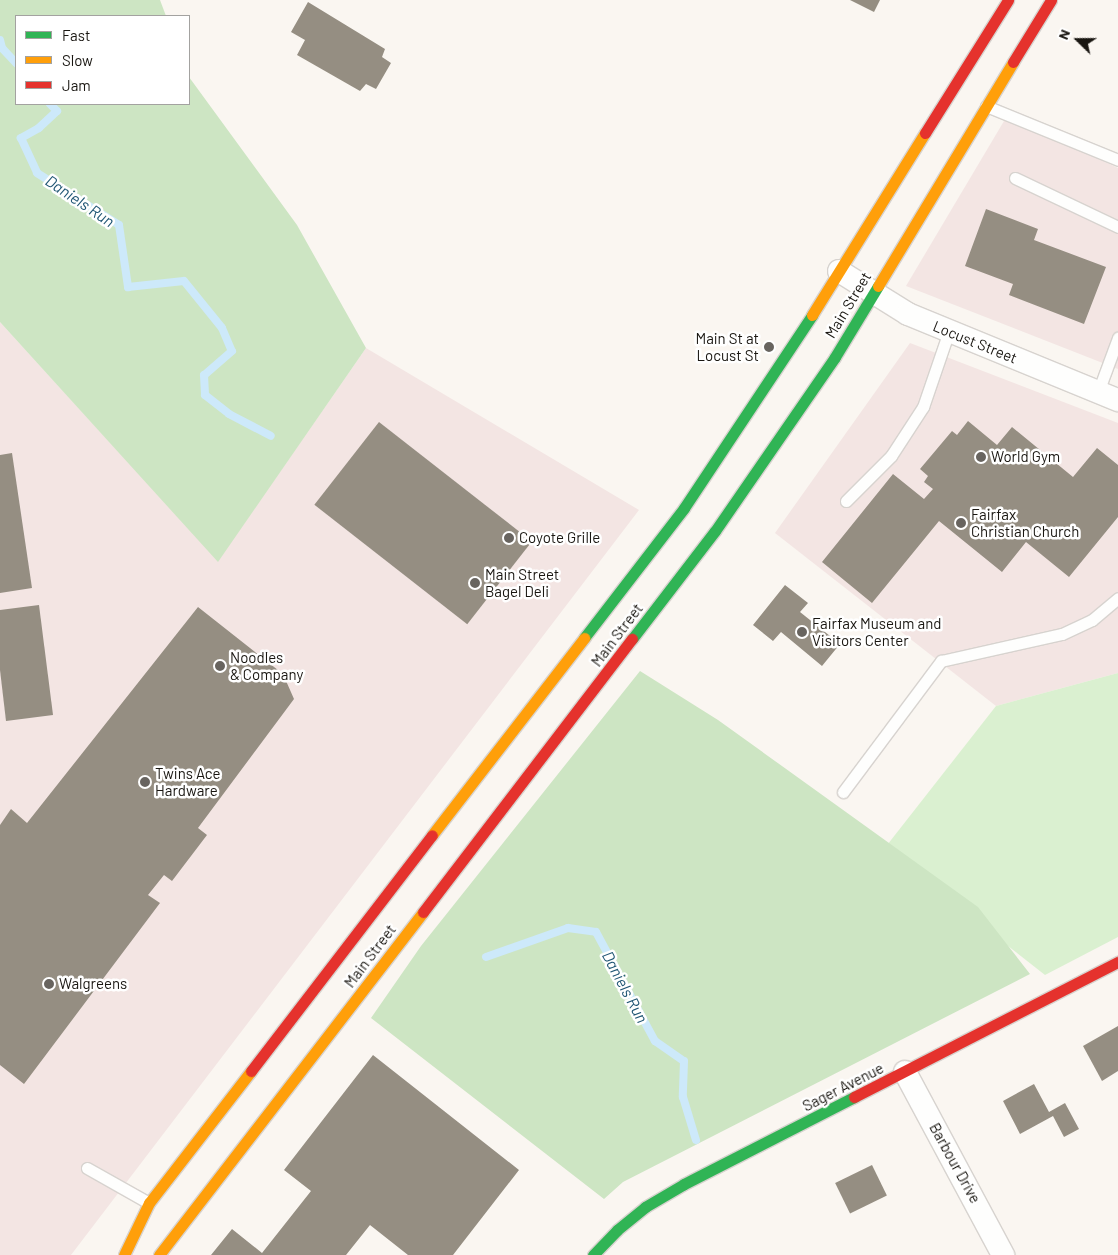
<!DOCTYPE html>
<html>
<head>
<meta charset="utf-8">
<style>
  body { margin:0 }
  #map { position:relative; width:1118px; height:1255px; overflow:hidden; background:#faf6f1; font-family:Barlow,sans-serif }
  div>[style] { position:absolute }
  .commercial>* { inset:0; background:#f3e5e3 }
  .green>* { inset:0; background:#daf0d0 }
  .forest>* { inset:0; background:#cde5c3 }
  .stream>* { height:8px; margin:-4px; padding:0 4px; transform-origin:4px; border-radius:4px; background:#cde9fa }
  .building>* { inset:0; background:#958e82; transform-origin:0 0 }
  .roads { filter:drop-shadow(1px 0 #d7d3cf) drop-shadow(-1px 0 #d7d3cf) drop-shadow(0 1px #d7d3cf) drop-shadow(0 -1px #d7d3cf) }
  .lane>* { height:11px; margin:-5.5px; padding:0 5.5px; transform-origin:5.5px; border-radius:5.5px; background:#fefefd }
  .street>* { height:22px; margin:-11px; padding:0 11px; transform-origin:11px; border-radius:11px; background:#fefefd }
  .fast>* { height:11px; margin:-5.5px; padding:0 5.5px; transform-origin:5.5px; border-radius:5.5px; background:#30b455 }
  .slow>* { height:11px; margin:-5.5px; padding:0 5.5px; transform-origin:5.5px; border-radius:5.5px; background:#ff9f0a }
  .jam>* { height:11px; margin:-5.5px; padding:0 5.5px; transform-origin:5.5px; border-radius:5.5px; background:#e5322d }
  .dots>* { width:14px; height:14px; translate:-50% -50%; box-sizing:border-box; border:2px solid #fff; border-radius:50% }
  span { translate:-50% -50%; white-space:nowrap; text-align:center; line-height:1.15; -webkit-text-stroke:5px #fff; paint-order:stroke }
  .street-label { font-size:15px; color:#191611 }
  .poi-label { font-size:15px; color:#191611 }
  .right { translate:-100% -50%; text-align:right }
  .left { translate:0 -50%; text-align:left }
  .water-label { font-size:16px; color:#205674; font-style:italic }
  .legend { position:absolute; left:15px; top:15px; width:175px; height:90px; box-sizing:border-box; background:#fff; border:1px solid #a3a2a0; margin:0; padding:6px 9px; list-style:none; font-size:15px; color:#191611 }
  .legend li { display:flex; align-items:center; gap:10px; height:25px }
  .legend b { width:25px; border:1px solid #a3a2a0 }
  .north { position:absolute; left:1053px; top:15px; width:50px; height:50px; -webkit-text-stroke:4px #fff; paint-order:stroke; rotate:292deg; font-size:14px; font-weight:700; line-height:20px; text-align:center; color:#191611 }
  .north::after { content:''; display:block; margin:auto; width:18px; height:22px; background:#191611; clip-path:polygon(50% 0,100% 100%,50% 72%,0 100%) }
</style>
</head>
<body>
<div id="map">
  <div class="commercial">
    <i style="clip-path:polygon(1007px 116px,1118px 168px,1118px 369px,906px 286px)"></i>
    <i style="clip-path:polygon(0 322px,218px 561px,366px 348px,639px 510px,71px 1255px,0 1255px)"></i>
    <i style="clip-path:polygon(910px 343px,1118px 423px,1118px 673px,996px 706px,775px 533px)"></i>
  </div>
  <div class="green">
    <i style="clip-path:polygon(1118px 673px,1118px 937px,1045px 975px,884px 849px,996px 706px)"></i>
  </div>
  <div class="forest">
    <i style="clip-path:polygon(0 0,160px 0,166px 16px,16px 16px,16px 104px,189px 104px,189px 77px,297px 225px,366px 348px,218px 562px,0 322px)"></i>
    <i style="clip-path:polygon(640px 671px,718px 720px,978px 907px,1030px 974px,623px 1182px,604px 1199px,371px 1018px,421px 946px)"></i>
  </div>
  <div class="stream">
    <i style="left:0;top:40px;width:8px;rotate:76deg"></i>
    <i style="left:2px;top:48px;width:21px;rotate:47deg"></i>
    <i style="left:50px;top:104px;width:10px;rotate:45deg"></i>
    <i style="left:57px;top:111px;width:25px;rotate:137deg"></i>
    <i style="left:39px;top:128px;width:21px;rotate:151deg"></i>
    <i style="left:21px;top:138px;width:38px;rotate:65deg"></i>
    <i style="left:37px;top:173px;width:97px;rotate:32.4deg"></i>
    <i style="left:119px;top:225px;width:63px;rotate:81.7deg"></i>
    <i style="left:128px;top:287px;width:56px;rotate:-6.1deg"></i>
    <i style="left:184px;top:281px;width:60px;rotate:51deg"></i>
    <i style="left:222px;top:328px;width:25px;rotate:67deg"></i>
    <i style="left:232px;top:351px;width:37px;rotate:139deg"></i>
    <i style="left:204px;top:375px;width:20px;rotate:87deg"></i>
    <i style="left:205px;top:395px;width:31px;rotate:38deg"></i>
    <i style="left:229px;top:414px;width:47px;rotate:27.6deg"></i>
    <i style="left:486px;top:957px;width:87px;rotate:-19.5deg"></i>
    <i style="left:568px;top:928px;width:28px;rotate:8deg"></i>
    <i style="left:596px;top:932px;width:124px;rotate:61.6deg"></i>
    <i style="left:655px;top:1041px;width:35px;rotate:35deg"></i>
    <i style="left:684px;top:1061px;width:36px;rotate:92deg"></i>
    <i style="left:683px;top:1097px;width:45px;rotate:73.2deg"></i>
  </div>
  <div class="building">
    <i style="clip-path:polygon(850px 0,880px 0,874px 12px)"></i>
    <i style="clip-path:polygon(308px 2px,385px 49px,382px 57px,391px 63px,376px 89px,366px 84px,360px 91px,297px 55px,305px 40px,291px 32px)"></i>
    <i style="clip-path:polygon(986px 209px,1038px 229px,1034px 240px,1106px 267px,1084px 324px,1009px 295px,1013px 284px,965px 266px)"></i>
    <i style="clip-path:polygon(968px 421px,997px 445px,1012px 427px,1073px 477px,1097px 448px,1118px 465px,1118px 517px,1069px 577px,1026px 542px,1002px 572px,939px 521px,872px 603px,822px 562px,893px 474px,924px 499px,933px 489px,924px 482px,928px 476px,920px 469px,952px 431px,957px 435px)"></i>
    <i style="left:379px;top:422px;width:194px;height:105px;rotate:38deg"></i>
    <i style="clip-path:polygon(12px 453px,32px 588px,0 593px,0 455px)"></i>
    <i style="clip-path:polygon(785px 585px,808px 603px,800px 612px,840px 644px,822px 666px,781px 632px,773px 641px,753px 625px)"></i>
    <i style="clip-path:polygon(39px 605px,53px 715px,6px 721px,0 670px,0 610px)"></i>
    <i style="clip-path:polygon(198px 607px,283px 674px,294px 699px,198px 828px,207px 835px,172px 881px,164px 875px,148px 895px,160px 903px,24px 1084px,0 1065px,0 825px,11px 809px,27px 823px)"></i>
    <i style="clip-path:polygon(1118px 1026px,1118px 1071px,1102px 1081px,1083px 1046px)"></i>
    <i style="clip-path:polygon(373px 1055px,519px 1170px,453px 1255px,408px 1255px,370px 1225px,346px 1255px,211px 1255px,232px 1229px,262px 1253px,311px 1191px,284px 1170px)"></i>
    <i style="clip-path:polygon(1034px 1084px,1049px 1112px,1065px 1103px,1079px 1129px,1064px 1137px,1053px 1116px,1020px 1134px,1003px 1101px)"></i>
    <i style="left:872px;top:1165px;width:34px;height:41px;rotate:64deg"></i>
  </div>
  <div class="roads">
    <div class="lane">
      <i style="left:986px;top:106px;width:143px;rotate:22.2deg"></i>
      <i style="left:1015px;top:178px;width:114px;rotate:25.4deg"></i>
      <i style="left:1098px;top:392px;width:58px;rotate:-69.7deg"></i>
      <i style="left:846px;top:501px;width:64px;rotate:-45deg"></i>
      <i style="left:891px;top:456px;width:59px;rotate:-56.9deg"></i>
      <i style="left:923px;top:407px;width:80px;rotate:-71.1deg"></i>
      <i style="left:843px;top:792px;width:164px;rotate:-53.2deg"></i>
      <i style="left:941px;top:661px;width:124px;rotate:-12.6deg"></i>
      <i style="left:1062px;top:634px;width:33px;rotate:-25deg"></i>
      <i style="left:1092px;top:620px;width:34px;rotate:-40deg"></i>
      <i style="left:87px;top:1168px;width:71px;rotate:29.4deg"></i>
    </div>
    <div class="street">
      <i style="left:839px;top:271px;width:81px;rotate:31.9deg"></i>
      <i style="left:908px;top:314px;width:227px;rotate:22.3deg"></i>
      <i style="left:905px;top:1072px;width:208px;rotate:61.8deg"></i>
    </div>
    <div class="fast">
      <i style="left:584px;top:638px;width:164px;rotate:-52.4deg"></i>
      <i style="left:684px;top:508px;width:232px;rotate:-56.4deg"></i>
      <i style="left:632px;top:639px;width:136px;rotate:-52.5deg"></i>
      <i style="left:715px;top:531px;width:211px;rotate:-55.4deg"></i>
      <i style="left:835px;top:357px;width:83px;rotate:-58.8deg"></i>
      <i style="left:593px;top:1255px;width:35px;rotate:-46deg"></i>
      <i style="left:617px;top:1230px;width:36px;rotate:-39deg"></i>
      <i style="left:645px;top:1207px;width:45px;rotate:-30.5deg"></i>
      <i style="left:684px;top:1184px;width:191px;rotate:-27.1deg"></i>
    </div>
    <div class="slow">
      <i style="left:878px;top:286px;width:262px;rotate:-58.9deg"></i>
      <i style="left:812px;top:315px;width:214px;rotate:-58.2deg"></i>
      <i style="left:432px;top:835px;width:249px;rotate:-52.3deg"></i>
      <i style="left:124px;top:1255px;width:58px;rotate:-64.3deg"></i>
      <i style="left:149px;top:1203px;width:167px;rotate:-52.3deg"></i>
      <i style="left:159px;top:1255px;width:433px;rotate:-52.4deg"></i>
    </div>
    <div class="jam">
      <i style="left:1013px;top:62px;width:73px;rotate:-58.5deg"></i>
      <i style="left:925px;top:133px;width:157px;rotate:-58deg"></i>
      <i style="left:423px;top:912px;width:344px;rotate:-52.6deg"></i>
      <i style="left:251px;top:1071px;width:297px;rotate:-52.5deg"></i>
      <i style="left:854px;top:1097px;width:297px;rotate:-27.1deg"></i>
    </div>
  </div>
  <div class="dots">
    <i style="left:769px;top:347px;background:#68645f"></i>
    <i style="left:981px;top:457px;background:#68645f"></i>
    <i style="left:961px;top:523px;background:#68645f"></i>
    <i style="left:509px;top:538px;background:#68645f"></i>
    <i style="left:475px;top:583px;background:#68645f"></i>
    <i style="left:802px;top:632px;background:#68645f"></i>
    <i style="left:220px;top:666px;background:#68645f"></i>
    <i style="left:145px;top:782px;background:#68645f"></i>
    <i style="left:49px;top:984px;background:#68645f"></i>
  </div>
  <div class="street-label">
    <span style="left:848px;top:305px;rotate:-59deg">Main Street</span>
    <span style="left:975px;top:342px;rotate:22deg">Locust Street</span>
    <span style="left:617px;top:635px;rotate:-53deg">Main Street</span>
    <span style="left:370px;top:956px;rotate:-53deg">Main Street</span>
    <span style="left:843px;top:1087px;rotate:-27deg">Sager Avenue</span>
    <span style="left:955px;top:1163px;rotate:61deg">Barbour Drive</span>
  </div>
  <div class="poi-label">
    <span class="right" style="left:759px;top:347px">Main St at<br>Locust St</span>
    <span class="left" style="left:991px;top:457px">World Gym</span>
    <span class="left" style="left:971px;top:523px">Fairfax<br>Christian Church</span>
    <span class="left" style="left:519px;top:538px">Coyote Grille</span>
    <span class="left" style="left:485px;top:583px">Main Street<br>Bagel Deli</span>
    <span class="left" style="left:812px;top:632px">Fairfax Museum and<br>Visitors Center</span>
    <span class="left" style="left:230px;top:666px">Noodles<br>&amp; Company</span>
    <span class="left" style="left:155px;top:782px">Twins Ace<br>Hardware</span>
    <span class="left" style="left:59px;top:984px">Walgreens</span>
  </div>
  <div class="water-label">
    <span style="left:80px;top:201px;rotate:34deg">Daniels Run</span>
    <span style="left:625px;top:987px;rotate:62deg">Daniels Run</span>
  </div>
  <ul class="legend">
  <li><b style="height:6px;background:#30b455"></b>Fast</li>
  <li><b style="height:6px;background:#ff9f0a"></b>Slow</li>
  <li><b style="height:6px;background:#e5322d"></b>Jam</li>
  </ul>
  <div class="north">N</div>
</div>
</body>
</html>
